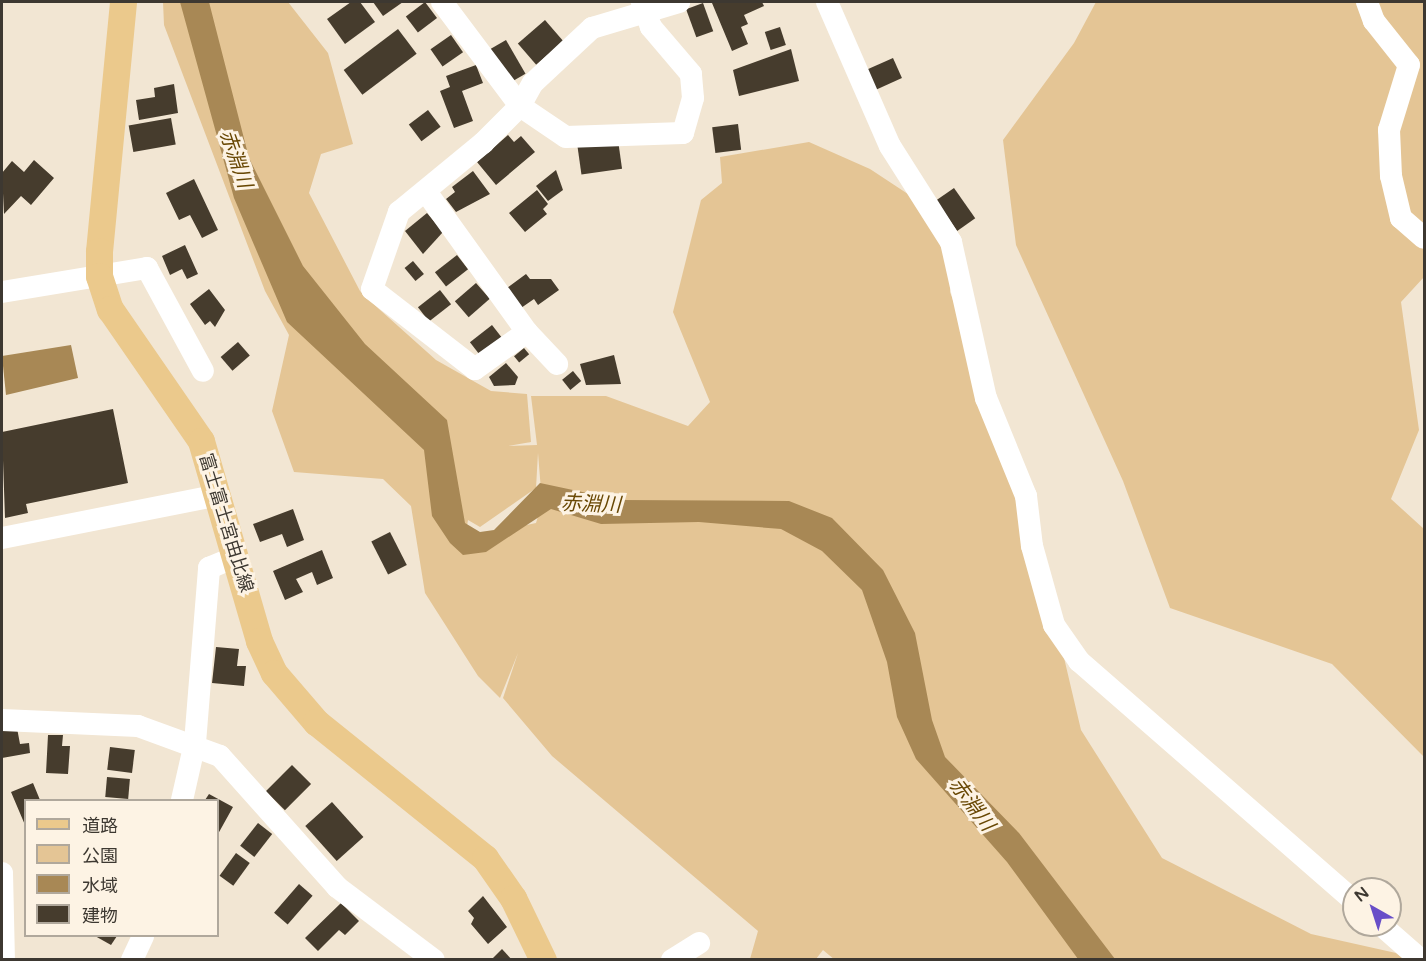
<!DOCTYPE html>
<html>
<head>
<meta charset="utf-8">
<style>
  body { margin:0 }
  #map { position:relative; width:1426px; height:961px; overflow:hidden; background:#f2e6d3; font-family:"Varela Round","Noto Sans JP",sans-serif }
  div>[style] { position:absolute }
  .green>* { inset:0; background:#e4c595 }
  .water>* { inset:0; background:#a88855 }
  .building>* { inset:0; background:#463c2d; transform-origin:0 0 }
  .minor>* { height:22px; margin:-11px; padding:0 11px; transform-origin:11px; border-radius:11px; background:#fff }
  .major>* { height:27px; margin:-13.5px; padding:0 13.5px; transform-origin:13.5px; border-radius:13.5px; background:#ebc98c }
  span { translate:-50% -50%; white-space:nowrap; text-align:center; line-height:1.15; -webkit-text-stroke:6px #fdf3e4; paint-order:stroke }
  .street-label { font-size:18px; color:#3d3831 }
  .water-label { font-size:20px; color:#684703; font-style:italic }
  .frame { position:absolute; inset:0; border:3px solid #3d3831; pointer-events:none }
  .legend { position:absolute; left:24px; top:799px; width:195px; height:138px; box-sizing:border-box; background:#fdf3e4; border:2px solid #b0a89c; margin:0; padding:8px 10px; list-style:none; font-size:18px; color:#3d3831 }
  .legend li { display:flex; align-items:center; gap:12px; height:30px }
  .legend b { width:30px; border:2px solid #b0a89c }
  .north { position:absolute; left:1342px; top:877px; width:60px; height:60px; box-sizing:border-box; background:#fdf3e4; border:2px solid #b0a89c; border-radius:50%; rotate:321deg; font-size:16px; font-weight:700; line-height:24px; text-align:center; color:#3d3831 }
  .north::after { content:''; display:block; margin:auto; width:21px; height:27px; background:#684ec8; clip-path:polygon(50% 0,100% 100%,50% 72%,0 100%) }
</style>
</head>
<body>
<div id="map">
  <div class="green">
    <i style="clip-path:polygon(evenodd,163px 2px,288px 2px,328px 53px,353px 144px,321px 154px,309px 193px,360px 291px,379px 309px,436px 360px,491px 391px,527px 394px,531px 442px,508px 446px,537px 445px,531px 396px,606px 396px,688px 426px,710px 402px,673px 312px,701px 200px,722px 183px,720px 157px,809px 142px,870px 169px,917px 200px,955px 257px,950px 292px,1026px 496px,1081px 730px,1162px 858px,1311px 934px,1396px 953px,1404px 959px,835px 960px,823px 950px,816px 959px,750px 959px,758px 931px,552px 756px,503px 698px,518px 653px,500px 698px,478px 676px,425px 593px,411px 506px,383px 479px,294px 472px,272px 411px,289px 335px,265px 291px,164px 25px,163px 2px,538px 453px,542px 503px,536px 523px,465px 538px,468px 520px,480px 527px,536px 488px,538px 453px)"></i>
    <i style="clip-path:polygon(1096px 2px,1424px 2px,1424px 277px,1401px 302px,1419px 430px,1391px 499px,1424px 529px,1424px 757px,1332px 664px,1170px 608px,1123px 481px,1016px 245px,1003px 140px,1074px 43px)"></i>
  </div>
  <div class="water">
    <i style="clip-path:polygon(180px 2px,209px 2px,249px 158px,303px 266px,365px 344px,447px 420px,465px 523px,480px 532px,494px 530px,540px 483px,620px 500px,789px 501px,832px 518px,883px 570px,915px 633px,932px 720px,945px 757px,1019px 833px,1115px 959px,1078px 959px,1007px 862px,916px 759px,897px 717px,887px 662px,862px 590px,822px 551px,781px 529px,699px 522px,601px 524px,551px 509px,486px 552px,463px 555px,450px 543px,432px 516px,424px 450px,287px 322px,234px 198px)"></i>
    <i style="clip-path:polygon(71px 345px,78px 378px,6px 395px,2px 356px)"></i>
  </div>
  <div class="building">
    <i style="clip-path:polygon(351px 2px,360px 2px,375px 22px,345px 44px,327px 19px)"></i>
    <i style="clip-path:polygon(373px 2px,403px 2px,383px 16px)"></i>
    <i style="left:425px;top:2px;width:20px;height:24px;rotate:53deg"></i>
    <i style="clip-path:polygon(762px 2px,764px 6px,744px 15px,748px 24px,741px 27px,748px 44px,732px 51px,712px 3px)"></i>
    <i style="left:703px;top:3px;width:30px;height:18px;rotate:70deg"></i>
    <i style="left:545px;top:20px;width:28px;height:36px;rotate:49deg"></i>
    <i style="left:780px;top:27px;width:19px;height:16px;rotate:72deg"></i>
    <i style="left:398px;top:29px;width:31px;height:68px;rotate:53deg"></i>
    <i style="left:451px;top:35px;width:21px;height:25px;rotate:55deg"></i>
    <i style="left:506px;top:40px;width:39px;height:19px;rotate:60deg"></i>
    <i style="clip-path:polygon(791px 49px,799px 81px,739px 96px,733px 70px)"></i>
    <i style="left:893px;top:58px;width:22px;height:29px;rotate:66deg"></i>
    <i style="clip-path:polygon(476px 65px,483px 83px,462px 91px,473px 121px,454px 128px,440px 91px,450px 87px,446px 76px)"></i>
    <i style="clip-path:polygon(174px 84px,178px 113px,139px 120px,136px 100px,155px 97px,154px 88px)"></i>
    <i style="left:428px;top:110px;width:21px;height:24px;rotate:53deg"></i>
    <i style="left:171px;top:118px;width:27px;height:43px;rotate:80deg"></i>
    <i style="left:738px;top:124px;width:26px;height:26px;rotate:83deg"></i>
    <i style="clip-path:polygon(508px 135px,514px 142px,521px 136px,535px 152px,496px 185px,477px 162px)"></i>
    <i style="left:618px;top:140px;width:29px;height:41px;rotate:82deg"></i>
    <i style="clip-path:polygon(34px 160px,54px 178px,31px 205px,21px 196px,4px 214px,2px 173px,12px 161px,24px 172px)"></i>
    <i style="clip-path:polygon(556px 170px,563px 190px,548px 201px,536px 186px)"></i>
    <i style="clip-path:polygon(473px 171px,490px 194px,456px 212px,446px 199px,455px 192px,452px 187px)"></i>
    <i style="clip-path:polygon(194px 179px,218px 230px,202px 238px,190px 215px,179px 220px,166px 193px)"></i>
    <i style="left:954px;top:188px;width:37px;height:22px;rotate:55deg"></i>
    <i style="clip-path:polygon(537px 190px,548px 204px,543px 209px,547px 214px,525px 232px,509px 213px)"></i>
    <i style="clip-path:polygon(427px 213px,443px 232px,423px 254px,405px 231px)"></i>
    <i style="clip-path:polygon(185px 245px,198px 274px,187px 279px,182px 269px,170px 275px,162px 256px)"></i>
    <i style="left:457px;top:255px;width:18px;height:28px;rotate:52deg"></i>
    <i style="left:413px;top:261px;width:17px;height:11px;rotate:50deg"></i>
    <i style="clip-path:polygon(526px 274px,530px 279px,551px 279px,559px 290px,538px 305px,534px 299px,521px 308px,507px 288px)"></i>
    <i style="left:476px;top:283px;width:21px;height:28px;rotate:49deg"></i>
    <i style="clip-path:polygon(209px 289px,225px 310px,215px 327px,210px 321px,205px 325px,190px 304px)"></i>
    <i style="left:440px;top:290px;width:18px;height:28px;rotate:52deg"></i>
    <i style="left:492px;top:325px;width:18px;height:28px;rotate:52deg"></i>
    <i style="left:238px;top:342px;width:18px;height:23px;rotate:49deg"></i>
    <i style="left:524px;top:348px;width:8px;height:13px;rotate:50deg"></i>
    <i style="clip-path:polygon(614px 355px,621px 384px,586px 385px,580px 364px)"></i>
    <i style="clip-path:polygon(506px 363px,518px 377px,515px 385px,494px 386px,489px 377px)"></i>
    <i style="left:573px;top:371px;width:13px;height:14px;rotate:51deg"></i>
    <i style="clip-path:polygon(113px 409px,128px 483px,26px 504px,28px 513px,5px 518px,2px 432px)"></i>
    <i style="clip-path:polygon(293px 509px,304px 540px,287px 547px,282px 534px,260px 542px,253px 524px)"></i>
    <i style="left:390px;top:532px;width:37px;height:21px;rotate:63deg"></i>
    <i style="clip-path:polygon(322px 550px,333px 578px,317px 585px,312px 572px,296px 579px,303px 592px,285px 600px,273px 571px)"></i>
    <i style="clip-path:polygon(216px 647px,239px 649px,237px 666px,246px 666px,244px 686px,212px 683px)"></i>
    <i style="clip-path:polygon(17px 728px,20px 744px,29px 743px,30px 753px,2px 758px,2px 731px)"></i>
    <i style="clip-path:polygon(48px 735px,63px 735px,62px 746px,70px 746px,68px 774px,46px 773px)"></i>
    <i style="left:110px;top:747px;width:25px;height:23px;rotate:7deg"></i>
    <i style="left:292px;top:765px;width:27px;height:37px;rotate:45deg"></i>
    <i style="left:107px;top:777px;width:23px;height:20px;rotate:5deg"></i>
    <i style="clip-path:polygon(33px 783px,40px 800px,26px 800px,25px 825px,11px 792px)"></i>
    <i style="clip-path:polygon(209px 794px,233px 807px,218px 834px,218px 800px,205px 800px)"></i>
    <i style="left:332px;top:802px;width:47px;height:36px;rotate:48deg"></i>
    <i style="left:258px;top:823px;width:18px;height:29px;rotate:38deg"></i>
    <i style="left:236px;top:853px;width:17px;height:28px;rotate:36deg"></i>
    <i style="left:299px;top:884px;width:18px;height:38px;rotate:41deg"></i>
    <i style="clip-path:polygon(483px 896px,507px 927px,488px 944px,471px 924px,474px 918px,468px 911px)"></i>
    <i style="clip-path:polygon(341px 903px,359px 921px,345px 935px,339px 930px,318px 951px,305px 938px)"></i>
    <i style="clip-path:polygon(95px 936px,117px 936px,111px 945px)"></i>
    <i style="clip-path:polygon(502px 949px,512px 960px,491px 960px)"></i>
  </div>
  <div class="minor">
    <i style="left:442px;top:2px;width:130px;rotate:53.1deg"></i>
    <i style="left:520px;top:106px;width:55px;rotate:34deg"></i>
    <i style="left:566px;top:137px;width:117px;rotate:-2deg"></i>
    <i style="left:683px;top:133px;width:36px;rotate:-74deg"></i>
    <i style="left:693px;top:98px;width:24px;rotate:-95deg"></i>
    <i style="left:691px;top:74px;width:62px;rotate:-130.4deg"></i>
    <i style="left:651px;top:27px;width:27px;rotate:-110deg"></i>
    <i style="left:827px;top:2px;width:157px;rotate:66.4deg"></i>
    <i style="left:890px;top:146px;width:114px;rotate:57.6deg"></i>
    <i style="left:951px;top:242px;width:160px;rotate:77.4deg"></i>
    <i style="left:986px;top:398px;width:106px;rotate:67.8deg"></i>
    <i style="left:1026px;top:496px;width:50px;rotate:83.2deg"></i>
    <i style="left:1032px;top:546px;width:82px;rotate:74.4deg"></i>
    <i style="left:1054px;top:625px;width:44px;rotate:55.2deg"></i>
    <i style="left:1079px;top:661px;width:365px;rotate:41.1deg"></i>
    <i style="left:1367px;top:2px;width:20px;rotate:70deg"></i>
    <i style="left:1374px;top:21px;width:56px;rotate:51.5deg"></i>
    <i style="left:1409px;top:65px;width:68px;rotate:107.1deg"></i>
    <i style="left:1389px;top:130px;width:46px;rotate:87.5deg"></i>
    <i style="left:1391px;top:176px;width:43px;rotate:76.6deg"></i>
    <i style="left:1401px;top:218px;width:30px;rotate:41deg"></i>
    <i style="left:427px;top:193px;width:171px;rotate:54.3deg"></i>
    <i style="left:527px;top:332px;width:44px;rotate:46.8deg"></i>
    <i style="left:2px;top:292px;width:147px;rotate:-9.4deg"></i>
    <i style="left:147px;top:268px;width:117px;rotate:61.5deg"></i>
    <i style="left:527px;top:332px;width:64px;rotate:144.6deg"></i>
    <i style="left:475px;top:369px;width:130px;rotate:-142.2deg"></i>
    <i style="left:372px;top:289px;width:82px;rotate:-70.7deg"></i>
    <i style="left:399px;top:212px;width:109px;rotate:-39.4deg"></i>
    <i style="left:483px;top:143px;width:52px;rotate:-45deg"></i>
    <i style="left:520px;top:106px;width:26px;rotate:-61deg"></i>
    <i style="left:533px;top:83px;width:81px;rotate:-43deg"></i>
    <i style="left:592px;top:28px;width:91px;rotate:-16.6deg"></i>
    <i style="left:2px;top:538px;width:221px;rotate:-11.2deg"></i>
    <i style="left:2px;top:720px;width:136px;rotate:2.5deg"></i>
    <i style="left:138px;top:726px;width:87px;rotate:20.1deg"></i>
    <i style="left:220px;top:756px;width:176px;rotate:48.2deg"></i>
    <i style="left:337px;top:887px;width:121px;rotate:37deg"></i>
    <i style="left:182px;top:800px;width:58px;rotate:-77.2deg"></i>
    <i style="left:195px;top:743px;width:176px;rotate:-85.4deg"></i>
    <i style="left:209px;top:568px;width:30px;rotate:-23deg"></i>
    <i style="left:2px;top:873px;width:87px;rotate:88.7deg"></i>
    <i style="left:1381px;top:925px;width:53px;rotate:41.2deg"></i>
    <i style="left:132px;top:960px;width:26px;rotate:-65deg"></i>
    <i style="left:672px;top:960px;width:32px;rotate:-32deg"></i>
  </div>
  <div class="major">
    <i style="left:123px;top:2px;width:250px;rotate:95.5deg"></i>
    <i style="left:99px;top:251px;width:25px;rotate:90deg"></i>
    <i style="left:99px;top:276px;width:35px;rotate:72deg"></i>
    <i style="left:110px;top:309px;width:160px;rotate:55.4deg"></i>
    <i style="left:201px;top:441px;width:208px;rotate:73.8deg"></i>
    <i style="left:259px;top:641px;width:35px;rotate:65deg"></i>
    <i style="left:274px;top:673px;width:65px;rotate:49.4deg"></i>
    <i style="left:316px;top:722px;width:217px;rotate:38.8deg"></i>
    <i style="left:485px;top:858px;width:49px;rotate:55deg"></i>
    <i style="left:513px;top:898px;width:69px;rotate:64.2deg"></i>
  </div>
  <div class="street-label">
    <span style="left:226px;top:523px;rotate:73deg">富士富士宮由比線</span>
  </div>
  <div class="water-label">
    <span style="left:235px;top:159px;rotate:71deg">赤淵川</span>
    <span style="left:591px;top:505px;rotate:2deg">赤淵川</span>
    <span style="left:971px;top:805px;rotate:53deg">赤淵川</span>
  </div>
  <div class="frame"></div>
  <ul class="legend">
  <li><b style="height:8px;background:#ebc98c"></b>道路</li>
  <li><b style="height:16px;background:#e4c595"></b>公園</li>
  <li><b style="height:16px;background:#a88855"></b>水域</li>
  <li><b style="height:16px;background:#463c2d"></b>建物</li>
  </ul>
  <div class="north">N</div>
</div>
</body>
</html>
